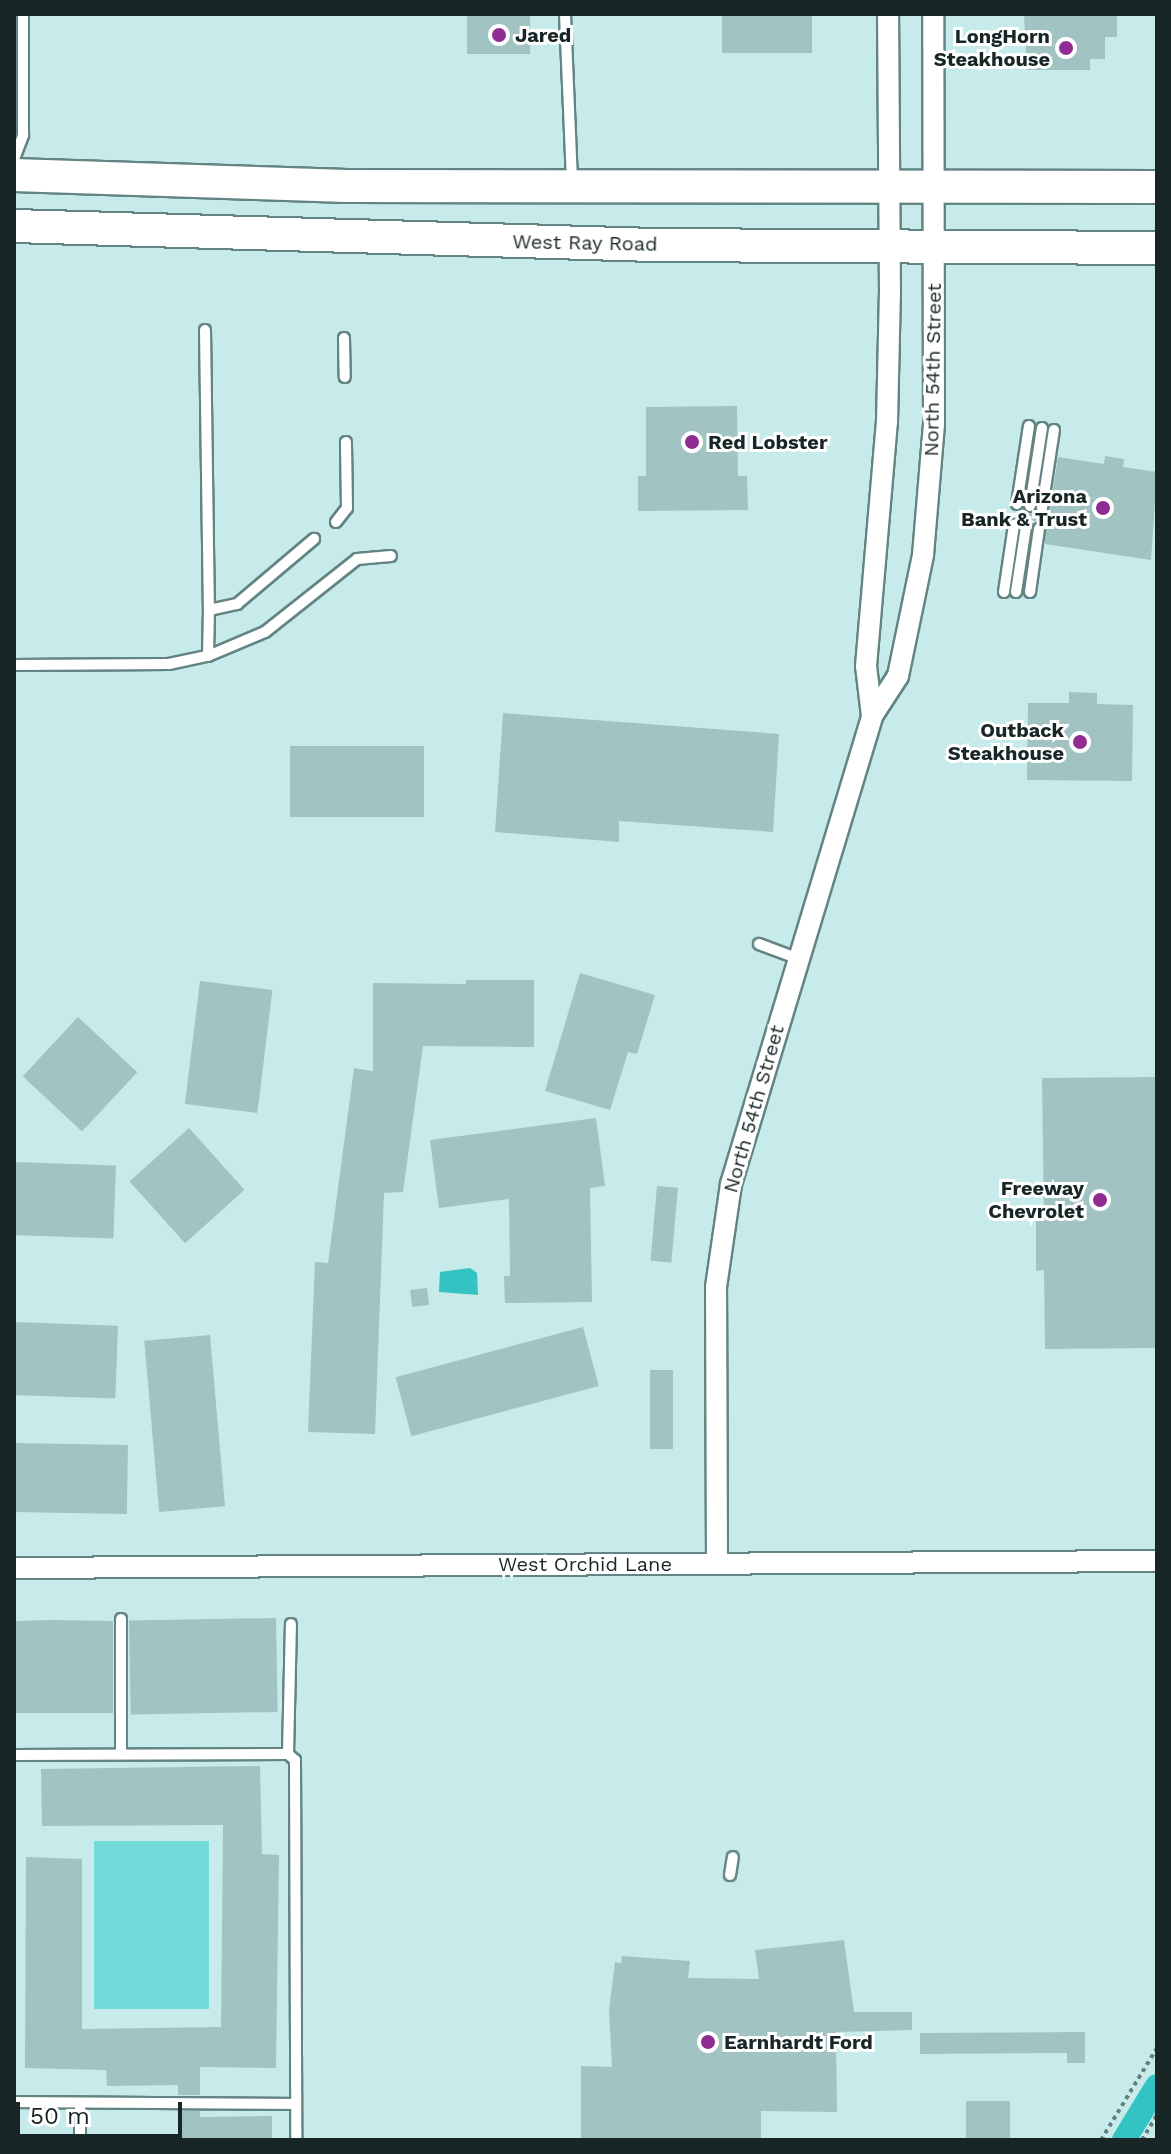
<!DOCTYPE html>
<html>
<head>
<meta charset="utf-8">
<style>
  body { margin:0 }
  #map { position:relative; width:1171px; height:2154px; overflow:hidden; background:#c7ebea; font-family:"Work Sans",sans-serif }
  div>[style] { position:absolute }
  .green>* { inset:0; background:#72dcda; transform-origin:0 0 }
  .water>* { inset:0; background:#32c3c2 }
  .canal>* { height:24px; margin:-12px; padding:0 12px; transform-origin:12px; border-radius:12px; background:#32c3c2 }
  .building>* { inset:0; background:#a1c4c3; transform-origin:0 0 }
  .path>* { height:4px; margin-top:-2px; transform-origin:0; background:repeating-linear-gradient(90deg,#677f7f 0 4px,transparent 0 8px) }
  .roads { filter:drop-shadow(2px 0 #638483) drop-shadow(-2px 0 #638483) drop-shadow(0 2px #638483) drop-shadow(0 -2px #638483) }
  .lane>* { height:10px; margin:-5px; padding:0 5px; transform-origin:5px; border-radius:5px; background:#fff }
  .street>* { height:20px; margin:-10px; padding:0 10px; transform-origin:10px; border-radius:10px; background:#fff }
  .primary>* { height:32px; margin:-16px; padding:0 16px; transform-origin:16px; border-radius:16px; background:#fff }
  .dots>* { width:22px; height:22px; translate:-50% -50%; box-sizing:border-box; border:4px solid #fff; border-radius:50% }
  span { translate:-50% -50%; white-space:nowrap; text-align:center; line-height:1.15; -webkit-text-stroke:6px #fff; paint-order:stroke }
  .poi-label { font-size:20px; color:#182626; font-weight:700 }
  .left { translate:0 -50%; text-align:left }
  .right { translate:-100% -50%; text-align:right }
  .street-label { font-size:20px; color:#182626 }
  .frame { position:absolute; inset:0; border:16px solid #182626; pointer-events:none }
  .scale { position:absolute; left:16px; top:2102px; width:166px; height:36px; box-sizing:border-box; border:4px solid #182626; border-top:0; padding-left:10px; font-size:24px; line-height:28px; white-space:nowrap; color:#182626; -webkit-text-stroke:6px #fff; paint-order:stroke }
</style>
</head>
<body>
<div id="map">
  <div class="green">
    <i style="left:209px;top:1841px;width:168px;height:115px;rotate:90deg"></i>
  </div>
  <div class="water">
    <i style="clip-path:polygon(470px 1268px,477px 1273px,478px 1295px,439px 1292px,440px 1272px)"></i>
  </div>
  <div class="canal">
    <i style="left:1124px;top:2140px;width:63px;rotate:-58.6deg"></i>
  </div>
  <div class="building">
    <i style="left:467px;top:14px;width:63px;height:40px"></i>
    <i style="left:722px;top:14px;width:90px;height:39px"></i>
    <i style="clip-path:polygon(1024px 14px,1117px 14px,1117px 37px,1105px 37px,1105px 59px,1090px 59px,1090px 70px,1027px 70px)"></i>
    <i style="clip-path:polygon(737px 406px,738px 476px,747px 476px,748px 510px,638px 511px,638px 476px,646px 476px,646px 407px)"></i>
    <i style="clip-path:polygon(1105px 456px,1124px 459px,1123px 467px,1157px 472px,1151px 560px,1045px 544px,1044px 523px,1016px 517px,1023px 509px,1042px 516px,1049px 512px,1058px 457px,1104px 464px)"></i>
    <i style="clip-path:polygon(1069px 692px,1097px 693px,1097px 704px,1133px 705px,1132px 781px,1027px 780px,1028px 703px,1069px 703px)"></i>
    <i style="clip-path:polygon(503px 713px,779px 734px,773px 832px,619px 821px,619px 842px,495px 832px)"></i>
    <i style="left:424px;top:746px;width:71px;height:134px;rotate:90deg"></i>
    <i style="clip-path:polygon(580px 973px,655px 995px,637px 1054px,628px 1052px,610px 1110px,545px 1091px)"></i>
    <i style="clip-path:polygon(466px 980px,534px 980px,534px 1047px,423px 1046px,403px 1192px,384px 1193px,375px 1434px,308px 1432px,315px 1262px,328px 1263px,354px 1068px,373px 1071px,373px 983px,466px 984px)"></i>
    <i style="left:200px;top:981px;width:73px;height:124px;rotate:7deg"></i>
    <i style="left:78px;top:1017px;width:81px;height:81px;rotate:43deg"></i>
    <i style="clip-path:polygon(1157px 1077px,1157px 1348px,1045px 1349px,1044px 1270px,1036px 1271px,1036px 1220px,1044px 1220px,1042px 1078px)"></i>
    <i style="clip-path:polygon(596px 1118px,605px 1186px,590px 1188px,592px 1302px,505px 1303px,504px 1276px,510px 1276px,509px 1199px,439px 1208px,430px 1140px)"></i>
    <i style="left:189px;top:1128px;width:83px;height:80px;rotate:48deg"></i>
    <i style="left:14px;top:1162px;width:102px;height:73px;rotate:2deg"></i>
    <i style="left:657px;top:1186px;width:21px;height:75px;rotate:5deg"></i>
    <i style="left:427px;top:1288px;width:17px;height:17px;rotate:83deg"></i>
    <i style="left:14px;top:1322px;width:104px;height:73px;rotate:2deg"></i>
    <i style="left:583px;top:1327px;width:61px;height:194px;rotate:75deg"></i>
    <i style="left:210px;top:1335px;width:172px;height:66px;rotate:85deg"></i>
    <i style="left:650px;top:1370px;width:23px;height:79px"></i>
    <i style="left:14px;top:1443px;width:114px;height:69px;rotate:1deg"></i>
    <i style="left:276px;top:1618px;width:94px;height:147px;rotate:89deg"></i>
    <i style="clip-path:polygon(51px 1620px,113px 1621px,113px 1713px,14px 1713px,14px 1621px)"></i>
    <i style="clip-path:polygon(260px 1766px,262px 1854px,279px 1855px,276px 2068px,200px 2067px,200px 2095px,178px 2095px,178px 2085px,107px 2086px,106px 2070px,25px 2068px,26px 1857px,82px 1859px,82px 2029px,221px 2027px,223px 1825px,42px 1826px,41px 1769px)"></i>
    <i style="clip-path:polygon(844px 1940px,854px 2012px,912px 2012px,912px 2030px,836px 2032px,837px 2112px,761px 2111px,761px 2140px,581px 2140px,581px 2066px,612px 2067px,609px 2010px,615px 1962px,621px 1963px,622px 1956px,690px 1961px,688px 1978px,759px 1979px,755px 1950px)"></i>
    <i style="clip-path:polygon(1085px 2032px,1085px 2063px,1067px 2063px,1067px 2053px,920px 2054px,920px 2033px)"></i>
    <i style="left:966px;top:2101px;width:44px;height:39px"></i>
    <i style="clip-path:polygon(178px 2111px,200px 2111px,200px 2117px,272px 2116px,272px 2140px,179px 2140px)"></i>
  </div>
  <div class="path">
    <i style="left:1101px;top:2140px;width:108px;rotate:-58.7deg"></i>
    <i style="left:1142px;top:2140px;width:29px;rotate:-59deg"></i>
  </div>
  <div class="roads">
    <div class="lane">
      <i style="left:565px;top:14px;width:167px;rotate:87.6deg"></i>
      <i style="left:14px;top:159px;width:26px;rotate:-69deg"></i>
      <i style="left:23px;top:135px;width:121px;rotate:-90deg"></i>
      <i style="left:205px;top:330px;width:280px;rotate:89.2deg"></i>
      <i style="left:209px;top:610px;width:29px;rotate:-12deg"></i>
      <i style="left:237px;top:604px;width:101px;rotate:-40.2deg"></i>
      <i style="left:344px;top:338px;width:39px;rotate:89deg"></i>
      <i style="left:1017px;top:504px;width:79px;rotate:-81.3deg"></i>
      <i style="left:1030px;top:506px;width:79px;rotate:-81.3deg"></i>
      <i style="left:1042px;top:508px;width:79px;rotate:-81.3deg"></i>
      <i style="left:336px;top:522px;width:18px;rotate:-52deg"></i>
      <i style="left:347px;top:508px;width:66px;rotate:-90.9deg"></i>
      <i style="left:1004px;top:592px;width:68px;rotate:-81.5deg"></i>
      <i style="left:1016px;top:592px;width:66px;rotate:-81.3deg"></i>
      <i style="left:1030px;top:592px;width:64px;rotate:-81.9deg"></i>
      <i style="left:208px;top:656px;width:46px;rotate:-88.8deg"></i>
      <i style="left:14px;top:665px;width:155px;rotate:-0.4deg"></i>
      <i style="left:169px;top:664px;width:40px;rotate:-12deg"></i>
      <i style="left:208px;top:656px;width:62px;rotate:-22.8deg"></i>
      <i style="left:265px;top:632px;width:117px;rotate:-38.4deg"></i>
      <i style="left:357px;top:559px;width:34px;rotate:-5deg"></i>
      <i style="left:759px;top:944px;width:43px;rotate:20.6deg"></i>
      <i style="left:121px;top:1619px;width:134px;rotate:90deg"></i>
      <i style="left:288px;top:1754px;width:130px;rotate:-88.7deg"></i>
      <i style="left:14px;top:1755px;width:274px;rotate:-0.2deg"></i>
      <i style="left:288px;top:1754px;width:9px;rotate:41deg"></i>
      <i style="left:295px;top:1760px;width:380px;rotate:89.8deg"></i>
      <i style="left:730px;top:1875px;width:18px;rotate:-81deg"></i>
      <i style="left:14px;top:2102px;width:282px;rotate:0.4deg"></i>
      <i style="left:80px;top:2103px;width:37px;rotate:90deg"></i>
    </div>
    <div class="street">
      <i style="left:872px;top:716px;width:50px;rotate:-96.8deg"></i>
      <i style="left:866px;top:666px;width:245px;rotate:-85.1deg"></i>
      <i style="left:887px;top:422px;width:129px;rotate:-88.7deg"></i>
      <i style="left:890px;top:293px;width:279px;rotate:-90.4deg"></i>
      <i style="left:717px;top:1563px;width:276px;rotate:-90.2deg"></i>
      <i style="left:716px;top:1287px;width:104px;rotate:-81.7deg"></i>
      <i style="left:731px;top:1184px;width:489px;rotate:-73.2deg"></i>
      <i style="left:872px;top:716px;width:48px;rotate:-57deg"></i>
      <i style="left:898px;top:676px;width:124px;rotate:-78.3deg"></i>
      <i style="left:923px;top:555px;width:132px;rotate:-85.2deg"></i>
      <i style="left:934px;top:423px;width:409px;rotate:-90.1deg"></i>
      <i style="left:14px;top:1568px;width:1143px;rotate:-0.35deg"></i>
    </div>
    <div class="primary">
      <i style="left:14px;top:175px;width:333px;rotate:1.9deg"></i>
      <i style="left:347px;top:186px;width:810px;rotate:0.07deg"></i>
      <i style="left:14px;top:226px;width:640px;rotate:1.7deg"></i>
      <i style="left:654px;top:245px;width:503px;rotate:0.34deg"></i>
    </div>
  </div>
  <div class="dots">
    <i style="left:499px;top:35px;background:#902d93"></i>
    <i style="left:1066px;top:48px;background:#902d93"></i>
    <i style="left:692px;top:442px;background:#902d93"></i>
    <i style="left:1103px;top:508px;background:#902d93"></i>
    <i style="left:1080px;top:742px;background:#902d93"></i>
    <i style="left:1100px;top:1200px;background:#902d93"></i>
    <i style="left:708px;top:2042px;background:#902d93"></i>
  </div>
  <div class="poi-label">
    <span class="left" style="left:515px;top:35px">Jared</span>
    <span class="right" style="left:1050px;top:48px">LongHorn<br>Steakhouse</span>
    <span class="left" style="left:708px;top:442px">Red Lobster</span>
    <span class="right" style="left:1087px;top:508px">Arizona<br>Bank &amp; Trust</span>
    <span class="right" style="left:1064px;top:742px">Outback<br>Steakhouse</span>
    <span class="right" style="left:1084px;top:1200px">Freeway<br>Chevrolet</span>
    <span class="left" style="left:724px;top:2042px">Earnhardt Ford</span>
  </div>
  <div class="street-label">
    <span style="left:585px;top:243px;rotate:1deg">West Ray Road</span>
    <span style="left:933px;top:370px;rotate:-89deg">North 54th Street</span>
    <span style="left:754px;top:1109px;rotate:-74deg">North 54th Street</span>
    <span style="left:585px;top:1564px">West Orchid Lane</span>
  </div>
  <div class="frame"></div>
  <div class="scale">50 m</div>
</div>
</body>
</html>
